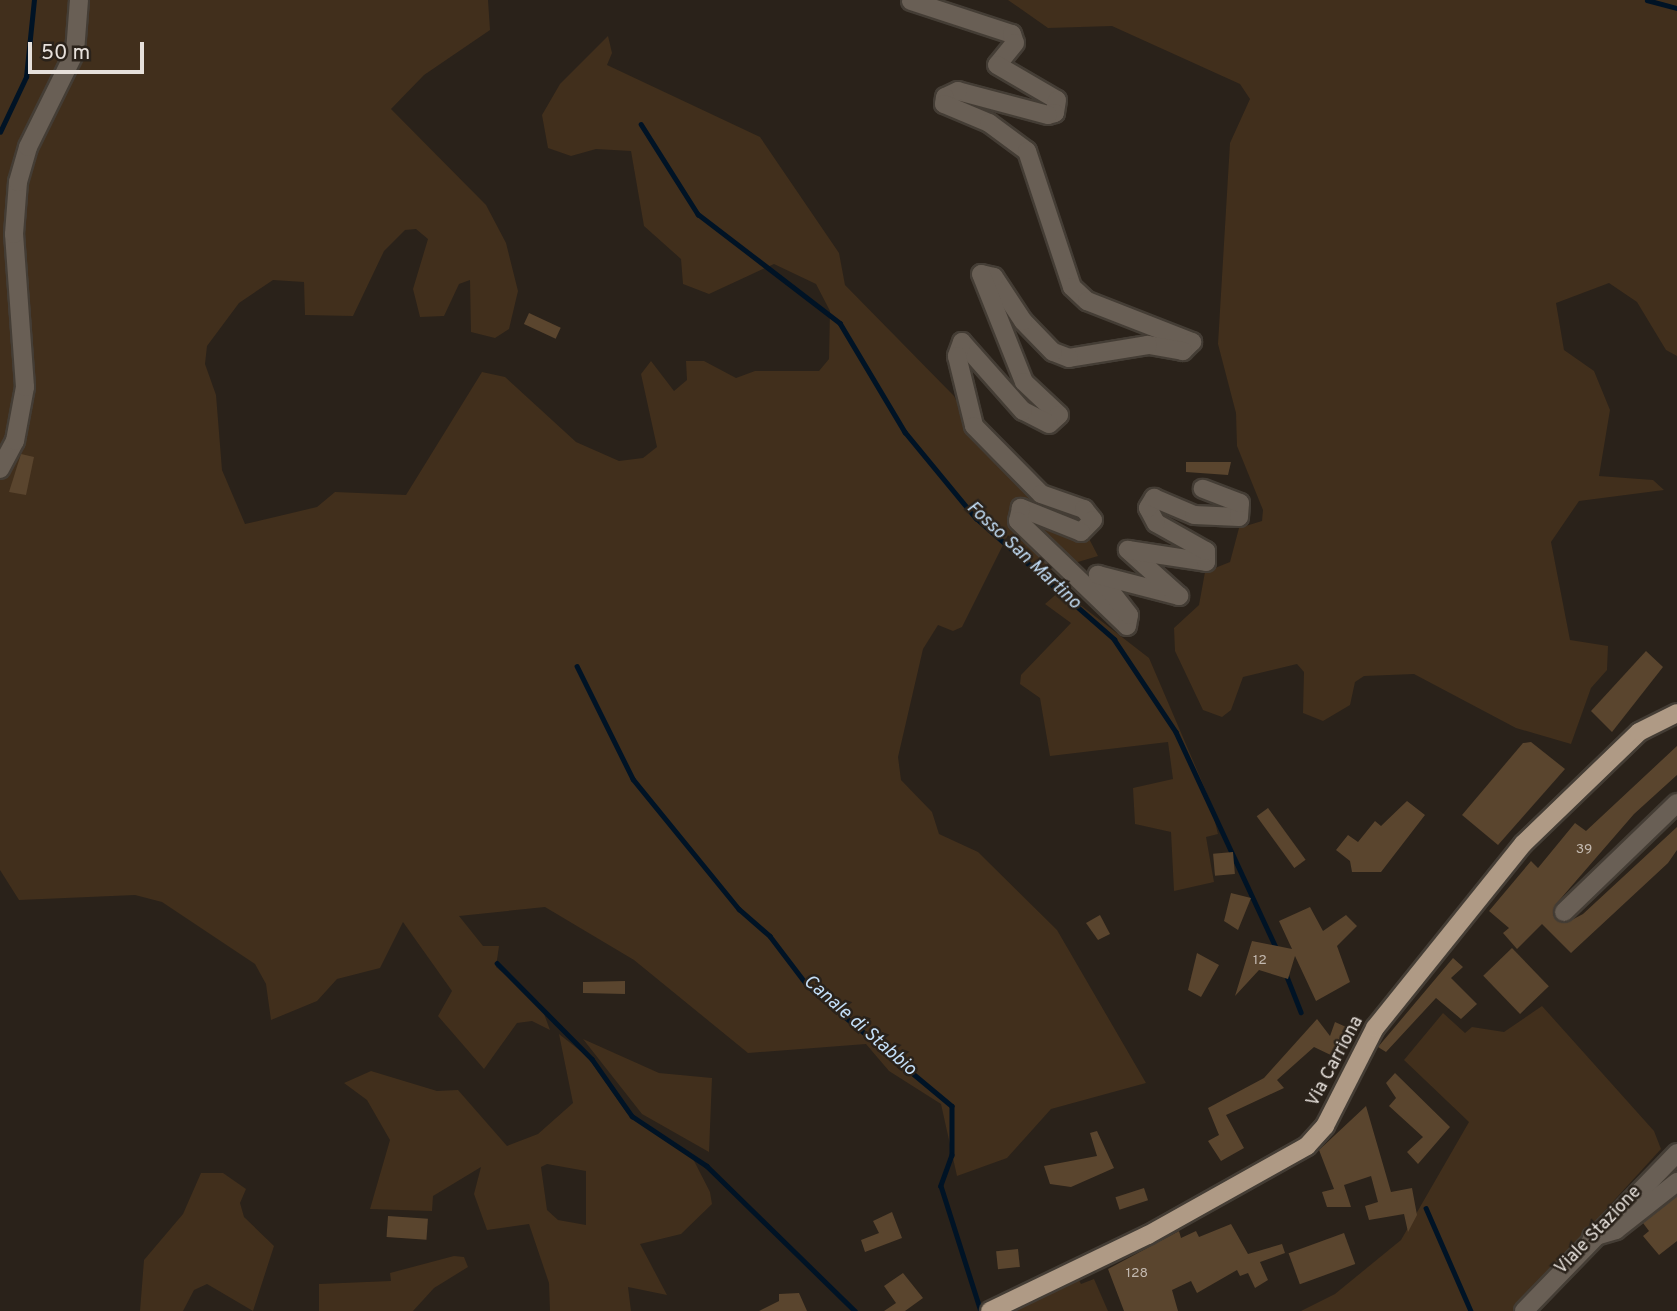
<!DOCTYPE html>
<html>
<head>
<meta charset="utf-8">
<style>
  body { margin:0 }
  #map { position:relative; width:1677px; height:1311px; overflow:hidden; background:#2a221a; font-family:Overpass,sans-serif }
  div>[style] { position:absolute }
  .green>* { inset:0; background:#412f1c }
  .stream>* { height:4.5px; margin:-2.25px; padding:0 2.25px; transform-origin:2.25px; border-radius:2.25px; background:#001325 }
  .building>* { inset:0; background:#5a452e; transform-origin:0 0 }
  .roads { filter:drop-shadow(2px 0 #443d35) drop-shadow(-2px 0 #443d35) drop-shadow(0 2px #443d35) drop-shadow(0 -2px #443d35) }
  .minor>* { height:18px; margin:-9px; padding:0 9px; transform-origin:9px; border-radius:9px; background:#695f55 }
  .major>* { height:18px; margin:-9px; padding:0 9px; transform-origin:9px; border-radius:9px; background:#af9a85 }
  span { translate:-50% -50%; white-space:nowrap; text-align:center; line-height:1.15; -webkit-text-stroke:5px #2a221a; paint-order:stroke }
  .number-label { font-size:14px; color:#c3b9b0 }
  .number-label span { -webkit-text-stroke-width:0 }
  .street-label { font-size:18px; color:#e6e0db }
  .water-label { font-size:19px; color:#c2ddf6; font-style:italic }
  .scale { position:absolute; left:28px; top:42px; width:116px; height:32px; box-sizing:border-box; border:4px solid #e6e0db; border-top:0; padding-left:9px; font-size:21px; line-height:24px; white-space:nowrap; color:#e6e0db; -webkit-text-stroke:5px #2a221a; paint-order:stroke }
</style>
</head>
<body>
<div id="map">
  <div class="green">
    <i style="clip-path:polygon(0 0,488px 0,490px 30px,424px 75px,391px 109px,486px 205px,506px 243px,518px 291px,509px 329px,495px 338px,471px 332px,470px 280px,459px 284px,444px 316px,420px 317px,413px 289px,428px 239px,416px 229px,405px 230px,384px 251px,353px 316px,305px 315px,304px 282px,273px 280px,239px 303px,207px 346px,205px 364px,216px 395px,222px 470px,245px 524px,317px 507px,335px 492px,406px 495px,482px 372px,505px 377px,576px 442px,619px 461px,643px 458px,657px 447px,641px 374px,651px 361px,674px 391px,687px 380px,686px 361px,704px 361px,736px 378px,755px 371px,819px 371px,829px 359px,830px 311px,816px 284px,774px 264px,709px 294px,683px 284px,681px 259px,644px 226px,631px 151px,596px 149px,571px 156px,548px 148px,542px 115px,560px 84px,608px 36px,612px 53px,607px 65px,760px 137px,839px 253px,845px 285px,954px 396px,970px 428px,1043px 502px,1084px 529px,1098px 556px,1041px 573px,1008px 535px,962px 627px,953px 631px,938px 625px,923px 649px,898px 757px,901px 780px,932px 812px,939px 834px,978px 852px,1057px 930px,1146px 1083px,1051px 1109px,1007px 1158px,957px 1176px,941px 1104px,889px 1071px,866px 1044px,748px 1053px,634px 960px,545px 907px,459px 916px,483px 946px,499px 946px,496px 967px,540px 1003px,550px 1030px,532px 1021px,517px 1023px,484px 1069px,438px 1016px,452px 991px,403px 922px,380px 968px,337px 979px,317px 1001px,271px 1020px,266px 984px,255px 964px,162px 902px,135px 895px,19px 900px,0 870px)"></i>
    <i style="clip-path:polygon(1008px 0,1677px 0,1677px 356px,1666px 350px,1637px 302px,1609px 283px,1556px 303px,1564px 350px,1594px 371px,1610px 410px,1599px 476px,1653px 480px,1664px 490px,1579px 501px,1551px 542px,1570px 640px,1608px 646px,1607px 670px,1591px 688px,1571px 744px,1516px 728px,1414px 674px,1364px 676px,1355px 682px,1350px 705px,1323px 721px,1303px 713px,1304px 672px,1297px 664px,1243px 677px,1231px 710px,1222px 717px,1203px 710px,1175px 651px,1174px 628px,1199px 605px,1205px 572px,1230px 562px,1239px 528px,1262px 521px,1263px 510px,1237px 446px,1236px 413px,1218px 344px,1230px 143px,1250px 99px,1240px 84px,1112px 26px,1048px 28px)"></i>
    <i style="clip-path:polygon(1061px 590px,1149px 658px,1209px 798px,1218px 834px,1206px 837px,1214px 882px,1174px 891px,1171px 832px,1135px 824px,1133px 788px,1173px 779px,1168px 742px,1050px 756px,1040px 698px,1020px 684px,1021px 675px,1071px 623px,1045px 604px)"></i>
    <i style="clip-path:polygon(1542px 1006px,1654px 1131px,1661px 1149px,1513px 1311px,1301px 1311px,1335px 1294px,1401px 1240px,1469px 1122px,1404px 1060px,1443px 1013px,1465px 1033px,1472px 1027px,1504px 1032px)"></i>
    <i style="clip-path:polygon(evenodd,559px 1034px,588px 1057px,627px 1113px,690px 1153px,710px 1192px,712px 1204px,681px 1234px,640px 1244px,667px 1295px,628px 1287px,631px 1311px,550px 1311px,549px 1283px,529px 1224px,487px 1230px,474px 1194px,481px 1167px,433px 1196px,432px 1211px,370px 1209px,390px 1140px,367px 1100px,344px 1083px,371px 1071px,437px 1091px,458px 1090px,507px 1146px,538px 1134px,573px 1103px,559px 1034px,547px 1164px,586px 1171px,586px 1225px,558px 1220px,547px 1210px,541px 1167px,547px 1164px)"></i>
    <i style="clip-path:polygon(583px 1039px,659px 1073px,712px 1078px,709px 1152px,642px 1114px)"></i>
    <i style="clip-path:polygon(201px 1173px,223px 1173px,246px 1189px,240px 1203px,244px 1217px,274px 1246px,253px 1311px,207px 1284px,194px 1290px,183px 1311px,140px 1311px,144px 1260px,183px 1214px)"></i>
    <i style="clip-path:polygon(454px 1256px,464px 1257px,468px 1267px,434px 1288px,413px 1311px,319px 1311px,319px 1284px,391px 1281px,390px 1273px)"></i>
    <i style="clip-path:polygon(1078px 1278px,1081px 1284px,1094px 1279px,1108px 1311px,1004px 1311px)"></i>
  </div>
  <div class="stream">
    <i style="left:1647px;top:0;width:31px;rotate:15deg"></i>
    <i style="left:641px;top:124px;width:107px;rotate:57.7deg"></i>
    <i style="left:698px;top:214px;width:179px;rotate:37.5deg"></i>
    <i style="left:840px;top:323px;width:127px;rotate:59.2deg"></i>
    <i style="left:905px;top:432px;width:112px;rotate:50.5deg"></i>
    <i style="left:976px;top:518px;width:184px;rotate:41.2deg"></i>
    <i style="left:1114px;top:639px;width:112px;rotate:56.3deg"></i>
    <i style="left:1176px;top:732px;width:240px;rotate:65.1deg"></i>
    <i style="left:0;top:132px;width:61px;rotate:-64.7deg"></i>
    <i style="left:26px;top:77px;width:77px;rotate:-84.1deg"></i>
    <i style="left:577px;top:666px;width:126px;rotate:63.6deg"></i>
    <i style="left:633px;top:779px;width:168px;rotate:50.8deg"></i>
    <i style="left:739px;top:909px;width:41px;rotate:41.1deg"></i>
    <i style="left:770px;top:936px;width:63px;rotate:52.8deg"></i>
    <i style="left:808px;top:986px;width:187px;rotate:39.8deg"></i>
    <i style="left:952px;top:1106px;width:49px;rotate:90deg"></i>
    <i style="left:952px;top:1155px;width:33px;rotate:110deg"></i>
    <i style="left:941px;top:1186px;width:131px;rotate:72.3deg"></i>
    <i style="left:497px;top:963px;width:135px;rotate:45.3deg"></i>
    <i style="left:592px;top:1059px;width:70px;rotate:54.9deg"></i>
    <i style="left:632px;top:1116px;width:90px;rotate:33.7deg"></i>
    <i style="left:707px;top:1166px;width:207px;rotate:44.4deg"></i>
    <i style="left:1286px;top:974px;width:41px;rotate:68.5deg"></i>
    <i style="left:1426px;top:1208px;width:112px;rotate:66.4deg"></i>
  </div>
  <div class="building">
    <i style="left:529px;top:313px;width:35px;height:12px;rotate:25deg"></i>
    <i style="clip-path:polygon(21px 454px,34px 457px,26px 495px,9px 492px)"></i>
    <i style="clip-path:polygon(1186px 462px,1231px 462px,1228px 475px,1186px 472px)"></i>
    <i style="clip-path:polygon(1646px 651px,1663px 667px,1612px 732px,1591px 711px)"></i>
    <i style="clip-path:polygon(1531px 742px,1565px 769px,1498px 845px,1462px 815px,1523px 743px)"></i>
    <i style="clip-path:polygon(1677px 746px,1677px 775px,1634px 814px,1556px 904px,1553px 915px,1566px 923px,1583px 914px,1677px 827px,1677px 850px,1668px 863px,1571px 953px,1542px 924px,1517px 949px,1503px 933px,1509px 928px,1489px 911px,1531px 861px,1538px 868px,1575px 823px,1586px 831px)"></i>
    <i style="clip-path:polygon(1407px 801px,1425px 815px,1381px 872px,1352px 872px,1350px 861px,1336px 850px,1348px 835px,1358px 842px,1375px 821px,1381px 826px)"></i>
    <i style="left:1268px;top:808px;width:64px;height:14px;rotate:54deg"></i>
    <i style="left:1233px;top:852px;width:22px;height:20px;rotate:85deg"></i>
    <i style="clip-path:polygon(1231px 893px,1251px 898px,1238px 930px,1224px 921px)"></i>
    <i style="clip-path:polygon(1310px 907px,1323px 931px,1346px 915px,1357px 926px,1337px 946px,1350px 982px,1316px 1001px,1295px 956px,1288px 979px,1259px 970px,1235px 996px,1252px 941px,1292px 949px,1279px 921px)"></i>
    <i style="clip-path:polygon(1100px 915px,1110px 934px,1098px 940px,1086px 923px)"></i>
    <i style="left:1512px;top:948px;width:53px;height:40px;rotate:46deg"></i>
    <i style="clip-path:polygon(1197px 953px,1219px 965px,1201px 997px,1188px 990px)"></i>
    <i style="clip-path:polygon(1453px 958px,1463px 967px,1451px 978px,1477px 1004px,1461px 1019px,1436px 998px,1386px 1052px,1378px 1047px)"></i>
    <i style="clip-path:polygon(625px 981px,625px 994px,583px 993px,583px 982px)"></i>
    <i style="clip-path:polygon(1317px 1019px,1330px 1036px,1335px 1022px,1355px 1031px,1339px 1059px,1314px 1047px,1277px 1080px,1284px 1088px,1226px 1115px,1244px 1148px,1221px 1161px,1208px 1141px,1219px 1135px,1208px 1108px,1264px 1078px)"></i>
    <i style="clip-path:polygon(1395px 1073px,1450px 1127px,1418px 1164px,1407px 1152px,1423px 1137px,1389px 1106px,1396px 1098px,1386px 1083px)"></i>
    <i style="clip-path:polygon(1366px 1106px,1391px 1192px,1412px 1188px,1417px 1215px,1408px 1232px,1404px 1214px,1369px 1220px,1365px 1206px,1378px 1202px,1371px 1176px,1344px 1185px,1351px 1207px,1327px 1207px,1322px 1192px,1334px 1189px,1319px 1150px)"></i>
    <i style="clip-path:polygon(1097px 1131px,1114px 1168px,1071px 1187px,1050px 1184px,1044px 1166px,1097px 1156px,1090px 1133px)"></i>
    <i style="left:1144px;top:1188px;width:13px;height:30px;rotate:72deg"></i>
    <i style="clip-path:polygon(1677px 1196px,1677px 1241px,1659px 1255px,1643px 1236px,1649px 1231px,1643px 1223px)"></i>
    <i style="clip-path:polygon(892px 1212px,902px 1238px,865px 1252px,861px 1240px,879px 1233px,873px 1221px)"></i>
    <i style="left:388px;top:1216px;width:40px;height:21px;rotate:4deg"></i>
    <i style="clip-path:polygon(1231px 1224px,1248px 1254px,1282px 1244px,1285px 1253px,1260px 1262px,1268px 1280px,1255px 1288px,1248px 1273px,1240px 1276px,1237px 1270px,1197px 1293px,1191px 1281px,1172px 1290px,1178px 1311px,1124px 1311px,1108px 1269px,1179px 1231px,1181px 1238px,1196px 1231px,1199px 1237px)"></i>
    <i style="left:1344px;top:1233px;width:33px;height:59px;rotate:70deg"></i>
    <i style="left:1018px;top:1249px;width:18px;height:22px;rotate:84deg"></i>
    <i style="clip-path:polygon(903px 1273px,923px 1298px,905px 1311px,884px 1311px,896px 1303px,884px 1286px)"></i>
    <i style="clip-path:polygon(799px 1293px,807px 1311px,759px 1311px,779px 1301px,779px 1294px)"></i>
  </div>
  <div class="roads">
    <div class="minor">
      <i style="left:911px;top:1px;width:106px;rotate:18.1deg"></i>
      <i style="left:1012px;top:34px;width:9px;rotate:72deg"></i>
      <i style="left:1015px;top:43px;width:28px;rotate:129deg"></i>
      <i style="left:997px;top:65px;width:69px;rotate:30.3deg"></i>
      <i style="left:1057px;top:100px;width:13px;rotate:99deg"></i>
      <i style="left:1055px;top:113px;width:7px;rotate:164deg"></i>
      <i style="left:1048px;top:115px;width:93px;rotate:-165.1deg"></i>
      <i style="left:958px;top:91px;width:14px;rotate:155deg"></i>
      <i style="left:945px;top:97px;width:7px;rotate:98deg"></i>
      <i style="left:944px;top:104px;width:49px;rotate:22.9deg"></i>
      <i style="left:989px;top:123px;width:47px;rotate:36.4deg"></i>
      <i style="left:1027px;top:151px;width:143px;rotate:71.7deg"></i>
      <i style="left:1072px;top:287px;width:21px;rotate:43deg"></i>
      <i style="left:1087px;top:301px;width:113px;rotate:21.3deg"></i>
      <i style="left:1192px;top:342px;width:13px;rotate:135deg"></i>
      <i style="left:1183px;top:351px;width:36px;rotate:-170deg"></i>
      <i style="left:1148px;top:345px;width:80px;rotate:170.7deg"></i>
      <i style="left:1069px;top:358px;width:17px;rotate:-159deg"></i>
      <i style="left:1053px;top:352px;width:43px;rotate:-134.1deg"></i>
      <i style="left:1023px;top:321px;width:53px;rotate:-123.4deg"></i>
      <i style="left:994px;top:277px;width:13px;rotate:-167deg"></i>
      <i style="left:981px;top:274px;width:116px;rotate:68.3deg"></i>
      <i style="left:1024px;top:382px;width:48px;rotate:43.3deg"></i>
      <i style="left:1059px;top:415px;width:13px;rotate:138deg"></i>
      <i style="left:1049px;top:424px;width:29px;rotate:-153deg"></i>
      <i style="left:1023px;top:411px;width:92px;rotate:-131.5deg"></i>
      <i style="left:962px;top:342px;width:15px;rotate:110deg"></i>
      <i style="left:957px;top:356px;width:72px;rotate:76.3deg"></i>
      <i style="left:974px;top:426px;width:95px;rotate:45.4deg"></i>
      <i style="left:1041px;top:494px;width:46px;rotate:19.2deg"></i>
      <i style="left:1084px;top:509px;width:14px;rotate:51deg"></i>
      <i style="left:1093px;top:520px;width:17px;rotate:135deg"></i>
      <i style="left:1081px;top:532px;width:65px;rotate:-158.2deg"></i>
      <i style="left:1021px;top:508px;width:13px;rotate:103deg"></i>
      <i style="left:1018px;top:521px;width:151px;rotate:43.9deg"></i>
      <i style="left:1127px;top:626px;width:11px;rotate:-80deg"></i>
      <i style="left:1129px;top:615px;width:51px;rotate:-127.8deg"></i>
      <i style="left:1098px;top:575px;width:84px;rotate:14.5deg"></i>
      <i style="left:1179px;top:596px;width:69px;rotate:-138deg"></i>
      <i style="left:1128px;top:550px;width:79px;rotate:8.7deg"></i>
      <i style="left:1206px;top:562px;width:11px;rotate:-90deg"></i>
      <i style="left:1206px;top:551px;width:57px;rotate:-150.8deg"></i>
      <i style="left:1156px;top:523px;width:17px;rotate:-118deg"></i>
      <i style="left:1148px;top:508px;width:12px;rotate:-59deg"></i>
      <i style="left:1154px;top:498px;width:43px;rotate:23deg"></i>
      <i style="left:1194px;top:515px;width:45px;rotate:2.5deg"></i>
      <i style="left:1239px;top:517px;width:14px;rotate:-86deg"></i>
      <i style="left:1240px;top:503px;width:40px;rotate:-159deg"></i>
      <i style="left:0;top:469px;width:32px;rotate:-62deg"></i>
      <i style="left:15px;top:441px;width:55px;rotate:-79.5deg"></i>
      <i style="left:25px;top:387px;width:153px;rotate:-94.1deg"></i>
      <i style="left:14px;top:234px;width:52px;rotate:-85.6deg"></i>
      <i style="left:18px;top:182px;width:36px;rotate:-74deg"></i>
      <i style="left:28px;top:147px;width:106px;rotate:-63.7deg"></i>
      <i style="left:75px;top:52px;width:52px;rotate:-85.6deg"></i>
      <i style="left:1564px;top:912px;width:157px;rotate:-44deg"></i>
      <i style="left:1592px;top:1237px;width:25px;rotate:-16deg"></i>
      <i style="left:1616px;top:1230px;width:78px;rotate:-38.2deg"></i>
      <i style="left:1524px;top:1311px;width:220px;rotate:-45.9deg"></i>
    </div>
    <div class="major">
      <i style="left:990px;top:1311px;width:175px;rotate:-25.7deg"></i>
      <i style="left:1148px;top:1235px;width:182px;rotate:-29.2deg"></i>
      <i style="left:1307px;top:1146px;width:27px;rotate:-48deg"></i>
      <i style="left:1325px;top:1126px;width:110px;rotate:-63deg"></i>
      <i style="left:1375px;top:1028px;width:236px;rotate:-51.2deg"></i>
      <i style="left:1523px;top:844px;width:161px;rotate:-44deg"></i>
      <i style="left:1639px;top:732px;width:42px;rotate:-26.6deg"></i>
    </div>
  </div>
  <div class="number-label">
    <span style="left:1584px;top:850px">39</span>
    <span style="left:1260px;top:961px">12</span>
    <span style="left:1137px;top:1274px">128</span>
  </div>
  <div class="street-label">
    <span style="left:1336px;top:1062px;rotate:-62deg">Via Carriona</span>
    <span style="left:1599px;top:1231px;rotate:-46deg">Viale Stazione</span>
  </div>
  <div class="water-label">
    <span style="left:1023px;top:556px;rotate:43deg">Fosso San Martino</span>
    <span style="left:859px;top:1026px;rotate:41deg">Canale di Stabbio</span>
  </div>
  <div class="scale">50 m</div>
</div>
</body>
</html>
